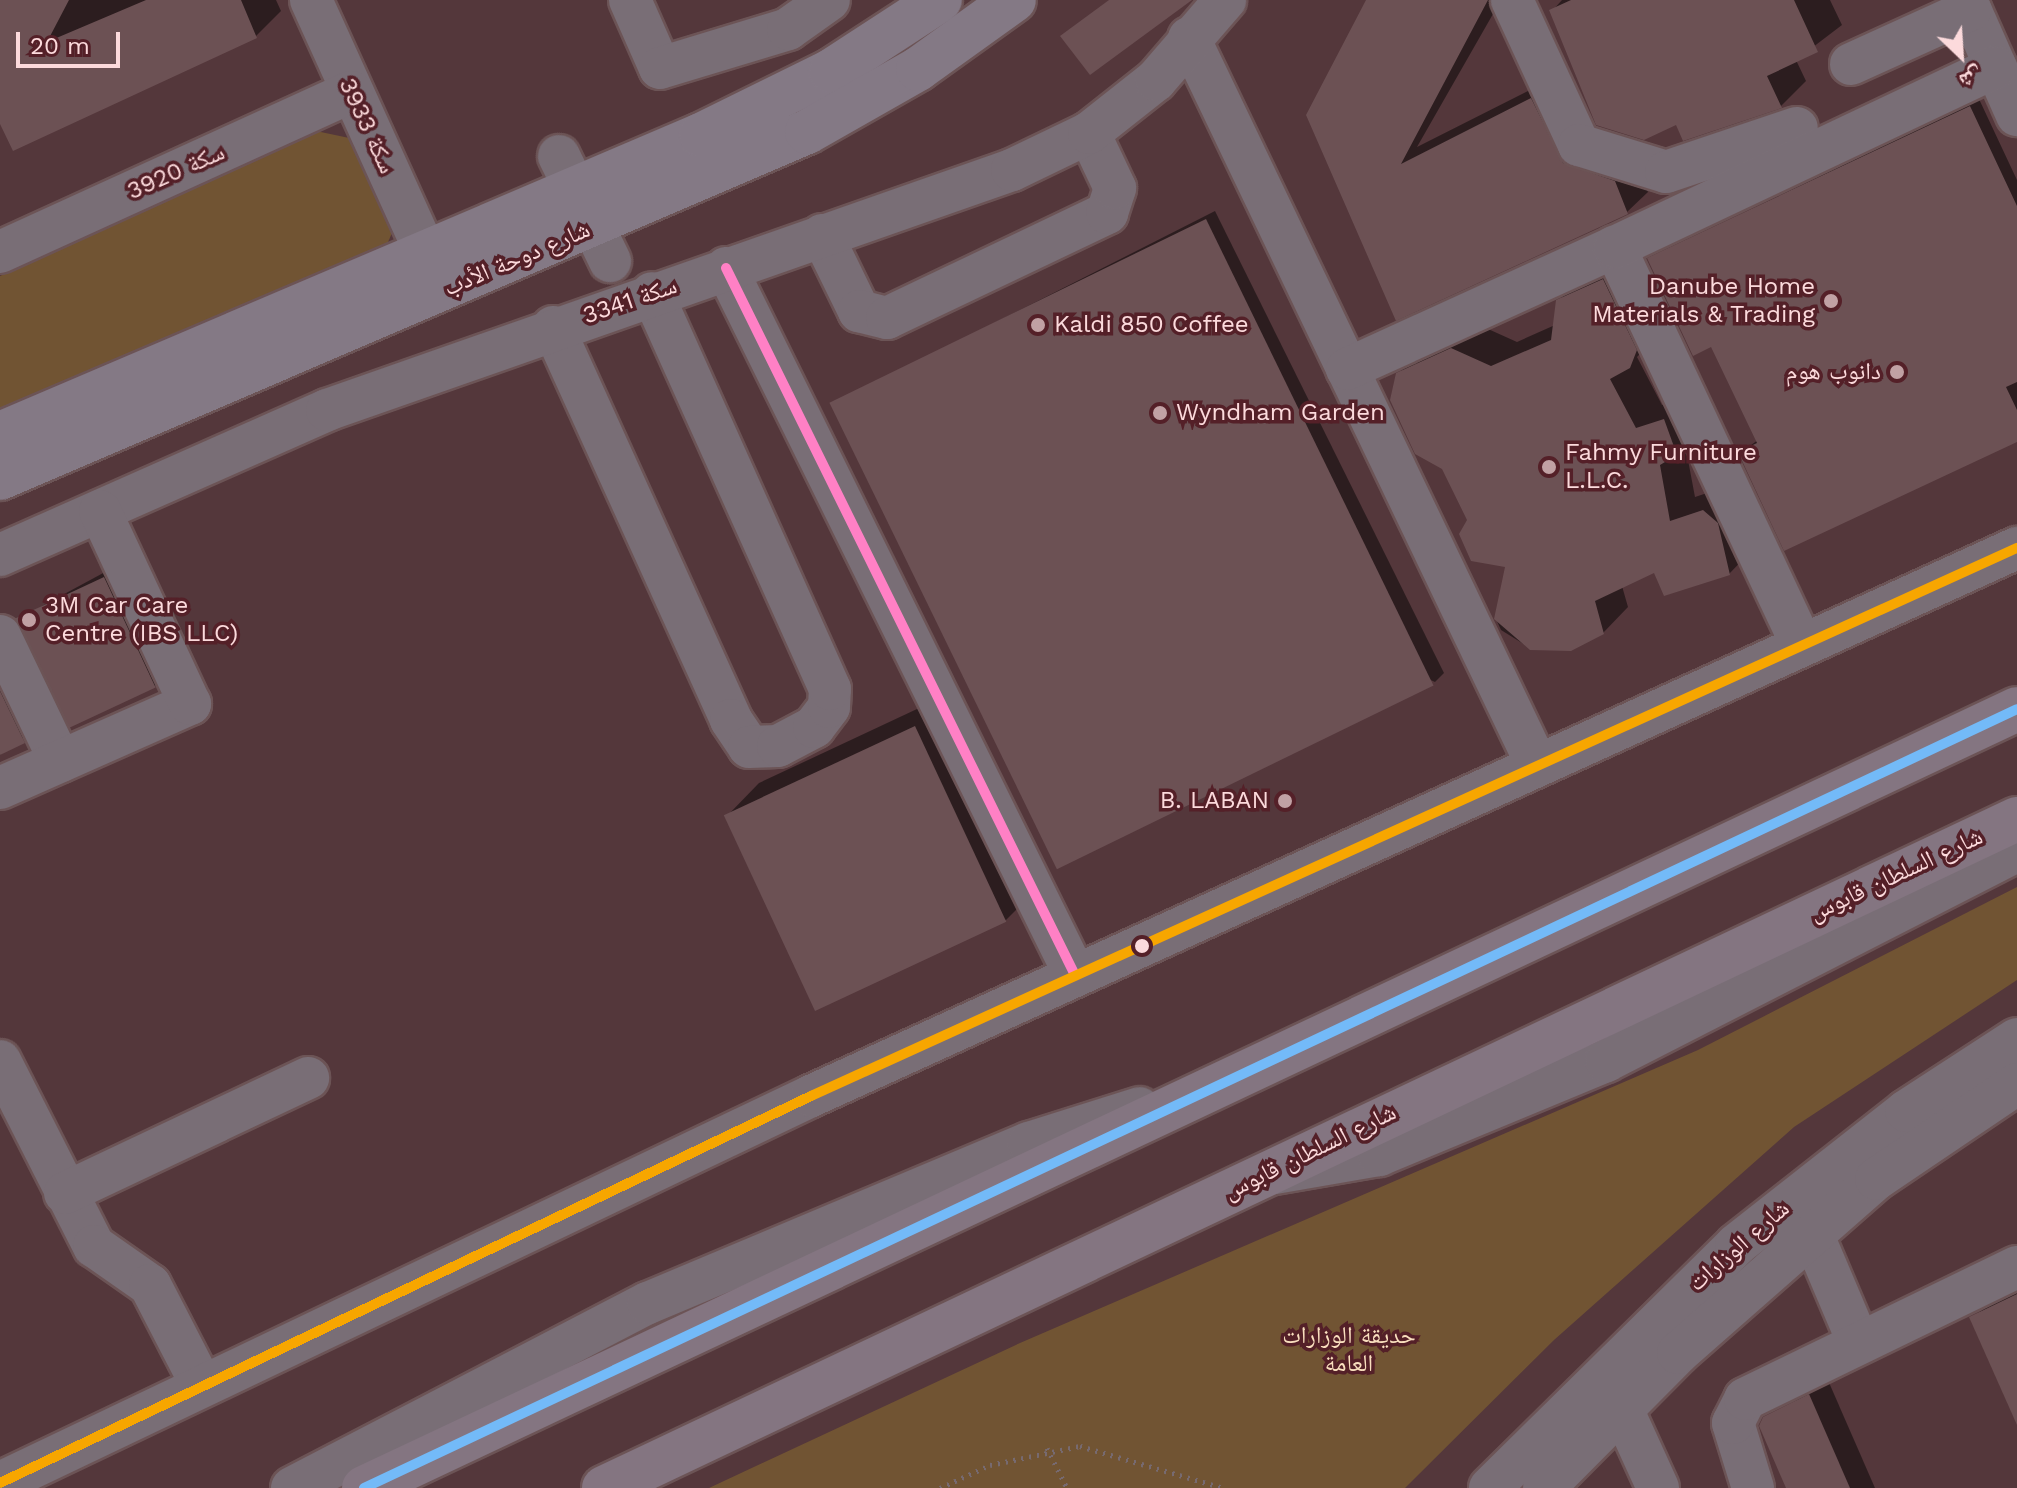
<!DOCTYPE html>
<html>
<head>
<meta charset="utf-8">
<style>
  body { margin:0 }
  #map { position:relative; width:2017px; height:1488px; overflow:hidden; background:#54373b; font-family:"Work Sans","Noto Naskh Arabic",sans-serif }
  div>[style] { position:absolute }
  .green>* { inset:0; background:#715433 }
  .shadow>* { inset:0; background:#0007 }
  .building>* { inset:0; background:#6c5154; transform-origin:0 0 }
  .path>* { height:5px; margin-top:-2.5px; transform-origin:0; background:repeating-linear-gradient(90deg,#776a70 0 2px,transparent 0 8px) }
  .roads { filter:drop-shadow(2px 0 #6c5456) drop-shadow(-2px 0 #6c5456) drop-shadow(0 2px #6c5456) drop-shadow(0 -2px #6c5456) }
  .minor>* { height:42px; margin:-21px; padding:0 21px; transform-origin:21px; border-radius:21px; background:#796e76 }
  .major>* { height:44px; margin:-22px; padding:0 22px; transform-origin:22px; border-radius:22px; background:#847985 }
  .highway>* { height:44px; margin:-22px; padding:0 22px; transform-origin:22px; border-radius:22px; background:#847581 }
  .bus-1>* { height:10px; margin:-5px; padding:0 5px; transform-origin:5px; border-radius:5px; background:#ff80c5 }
  .bus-2>* { height:10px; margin:-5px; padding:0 5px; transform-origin:5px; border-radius:5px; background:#f7a600 }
  .bus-3>* { height:10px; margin:-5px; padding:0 5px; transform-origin:5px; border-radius:5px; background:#73baf8 }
  .dots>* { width:22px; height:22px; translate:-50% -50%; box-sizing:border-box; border:4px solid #542028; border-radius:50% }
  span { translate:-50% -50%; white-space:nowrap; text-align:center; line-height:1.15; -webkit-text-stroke:7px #542028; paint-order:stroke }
  .street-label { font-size:24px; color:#fcdadc }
  .poi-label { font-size:24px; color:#fcdadc }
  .right { translate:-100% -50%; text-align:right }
  .left { translate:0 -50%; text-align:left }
  .park-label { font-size:24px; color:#f9dfbe }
  .north { position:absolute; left:1921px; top:16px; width:80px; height:80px; -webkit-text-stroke:6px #542028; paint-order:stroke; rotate:155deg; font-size:22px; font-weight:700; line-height:32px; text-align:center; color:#fcdadc }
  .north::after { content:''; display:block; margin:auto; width:28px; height:36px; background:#fcdadc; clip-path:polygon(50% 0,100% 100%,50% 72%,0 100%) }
  .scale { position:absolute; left:16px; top:32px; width:104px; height:36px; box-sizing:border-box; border:4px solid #fcdadc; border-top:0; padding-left:10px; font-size:24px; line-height:28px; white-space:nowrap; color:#fcdadc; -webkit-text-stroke:6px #542028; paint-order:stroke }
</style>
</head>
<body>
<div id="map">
  <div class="green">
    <i style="clip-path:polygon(316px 131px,354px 139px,394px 228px,386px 247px,0 411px,0 276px)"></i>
    <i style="clip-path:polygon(2017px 887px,2017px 980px,1794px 1127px,1554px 1340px,1405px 1488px,709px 1488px,1020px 1343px,1698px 1050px)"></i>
  </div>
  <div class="shadow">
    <i style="clip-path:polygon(0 0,276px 0,281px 11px,256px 36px,0 119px)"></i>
    <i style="clip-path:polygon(1368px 0,1501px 0,1417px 147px,1552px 79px,1583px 143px,1635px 161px,1648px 192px,1627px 212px,1397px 318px)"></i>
    <i style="clip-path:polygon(1562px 0,1830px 0,1842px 25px,1796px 60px,1806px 81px,1781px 106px,1684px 138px,1677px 123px,1552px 11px)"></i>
    <i style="clip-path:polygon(1979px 99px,2017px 180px,2017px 440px,1740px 453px,1758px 440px,1712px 345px,1649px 259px)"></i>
    <i style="clip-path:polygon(1215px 211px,1444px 673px,1435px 682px,833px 405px)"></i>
    <i style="clip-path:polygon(1629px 255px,1654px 340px,1637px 357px,1662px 405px,1689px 395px,1685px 444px,1695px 497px,1728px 486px,1754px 548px,1729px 574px,1655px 571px,1622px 586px,1628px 607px,1603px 633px,1530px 648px,1501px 630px,1496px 619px,1507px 565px,1469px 520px,1398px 374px,1423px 349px,1477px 324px,1517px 342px,1555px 325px,1558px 301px,1584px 276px)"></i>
    <i style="clip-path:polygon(118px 565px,168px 672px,155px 686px,18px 619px)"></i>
    <i style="clip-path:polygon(0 638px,41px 724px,0 755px)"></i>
    <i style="clip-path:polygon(949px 694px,1039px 887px,1006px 920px,726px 817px,759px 783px)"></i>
    <i style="clip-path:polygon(2017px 1286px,2017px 1420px,1971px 1318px)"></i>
    <i style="clip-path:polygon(1827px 1378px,1875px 1488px,1788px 1488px,1761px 1426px)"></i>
  </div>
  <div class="building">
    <i style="clip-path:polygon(0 0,69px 0,47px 42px,146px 0,241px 0,257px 38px,13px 151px,0 124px)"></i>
    <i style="clip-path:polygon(1109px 0,1192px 0,1090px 75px,1060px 36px)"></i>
    <i style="clip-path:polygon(1366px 0,1488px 0,1401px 164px,1531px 98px,1563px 163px,1615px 181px,1628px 214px,1396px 321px,1306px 115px)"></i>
    <i style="clip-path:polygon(1571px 0,1794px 0,1818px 52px,1767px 76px,1782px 108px,1683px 141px,1676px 125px,1644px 140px,1596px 125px,1549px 10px)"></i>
    <i style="clip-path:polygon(1970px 106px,2017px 206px,2017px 382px,2006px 387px,2017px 410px,2017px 442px,1784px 551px,1738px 452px,1757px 443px,1711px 347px,1693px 356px,1647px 258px)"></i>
    <i style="left:1206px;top:219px;width:519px;height:419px;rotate:64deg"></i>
    <i style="clip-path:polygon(1603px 279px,1637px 350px,1630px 368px,1610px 379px,1636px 428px,1664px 419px,1677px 455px,1660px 465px,1670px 521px,1703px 510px,1718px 523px,1730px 575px,1664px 596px,1654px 573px,1595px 601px,1604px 634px,1571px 651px,1530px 650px,1494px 619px,1505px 567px,1471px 561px,1459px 534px,1467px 520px,1442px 469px,1415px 454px,1390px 400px,1396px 373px,1451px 348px,1491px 366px,1551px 340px,1556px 300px)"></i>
    <i style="left:104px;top:577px;width:122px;height:98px;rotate:65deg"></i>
    <i style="clip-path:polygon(0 691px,25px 743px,0 755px)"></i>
    <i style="left:915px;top:726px;width:216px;height:211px;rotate:65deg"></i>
    <i style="clip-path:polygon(2017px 1294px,2017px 1425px,1969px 1317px)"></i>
    <i style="clip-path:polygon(1809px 1394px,1850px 1488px,1786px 1488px,1759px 1426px,1763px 1417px)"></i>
  </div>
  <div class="path">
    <i style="left:1047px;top:1448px;width:45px;rotate:63.4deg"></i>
    <i style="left:940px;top:1488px;width:55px;rotate:-24.7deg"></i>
    <i style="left:990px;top:1465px;width:92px;rotate:-11.9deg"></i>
    <i style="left:1080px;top:1446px;width:150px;rotate:16.3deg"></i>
  </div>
  <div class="roads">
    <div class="minor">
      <i style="left:311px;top:0;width:276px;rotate:65.6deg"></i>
      <i style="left:630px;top:0;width:74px;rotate:66.2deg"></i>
      <i style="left:660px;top:68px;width:134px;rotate:-16.9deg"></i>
      <i style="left:788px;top:29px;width:50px;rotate:-35.3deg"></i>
      <i style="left:1512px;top:0;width:160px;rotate:65.2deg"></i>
      <i style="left:1579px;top:145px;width:91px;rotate:17.2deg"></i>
      <i style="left:1666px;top:172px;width:138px;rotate:-18.6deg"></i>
      <i style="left:1966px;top:0;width:126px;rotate:66.1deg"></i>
      <i style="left:1189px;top:38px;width:806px;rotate:64.42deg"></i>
      <i style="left:1851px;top:64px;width:131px;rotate:-24.4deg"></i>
      <i style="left:559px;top:156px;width:117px;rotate:64.1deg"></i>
      <i style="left:822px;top:235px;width:85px;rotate:64deg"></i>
      <i style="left:859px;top:311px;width:29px;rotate:14deg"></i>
      <i style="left:887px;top:318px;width:244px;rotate:-25.5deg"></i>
      <i style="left:1107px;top:213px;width:26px;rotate:-72deg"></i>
      <i style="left:1115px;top:188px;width:61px;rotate:-115.3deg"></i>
      <i style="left:0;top:252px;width:386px;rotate:-24.5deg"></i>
      <i style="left:726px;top:268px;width:788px;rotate:63.73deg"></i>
      <i style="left:553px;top:327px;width:431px;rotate:65.6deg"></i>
      <i style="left:731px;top:720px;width:32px;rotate:56deg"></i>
      <i style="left:749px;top:747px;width:29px;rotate:-2deg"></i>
      <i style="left:778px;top:746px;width:41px;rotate:-27.8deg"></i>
      <i style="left:814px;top:727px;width:25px;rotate:-53deg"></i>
      <i style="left:829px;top:707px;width:18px;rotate:-87deg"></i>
      <i style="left:830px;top:689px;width:434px;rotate:-114.2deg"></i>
      <i style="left:1347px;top:369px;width:294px;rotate:-24.5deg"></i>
      <i style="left:0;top:555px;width:358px;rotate:-23.9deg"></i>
      <i style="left:327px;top:410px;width:726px;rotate:-19.31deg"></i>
      <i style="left:1012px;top:170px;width:85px;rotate:-25.7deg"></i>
      <i style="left:1089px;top:133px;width:85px;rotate:-38.3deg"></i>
      <i style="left:1156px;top:80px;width:106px;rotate:-49.2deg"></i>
      <i style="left:0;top:636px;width:139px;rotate:64.4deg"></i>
      <i style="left:1801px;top:643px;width:438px;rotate:-115.2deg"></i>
      <i style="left:1615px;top:247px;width:421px;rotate:-25.3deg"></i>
      <i style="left:0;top:788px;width:208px;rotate:-23.9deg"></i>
      <i style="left:190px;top:704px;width:213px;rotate:-115deg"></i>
      <i style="left:0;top:1061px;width:208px;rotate:63.1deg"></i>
      <i style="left:94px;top:1246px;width:68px;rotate:34.9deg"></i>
      <i style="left:150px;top:1285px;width:109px;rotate:62.7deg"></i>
      <i style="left:1275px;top:1173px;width:106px;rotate:-9.8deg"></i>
      <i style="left:1379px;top:1155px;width:246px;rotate:-22.5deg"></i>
      <i style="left:1606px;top:1061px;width:462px;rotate:-27.1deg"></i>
      <i style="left:65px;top:1193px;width:269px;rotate:-25.3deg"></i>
      <i style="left:1803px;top:1212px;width:138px;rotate:67deg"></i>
      <i style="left:1612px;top:1387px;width:111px;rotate:65.5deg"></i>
      <i style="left:0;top:1483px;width:899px;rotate:-25.51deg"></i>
      <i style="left:811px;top:1096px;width:1325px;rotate:-24.44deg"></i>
      <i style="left:292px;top:1488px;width:401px;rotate:-27.5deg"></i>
      <i style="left:648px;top:1303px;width:413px;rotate:-22.8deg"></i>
      <i style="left:1029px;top:1143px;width:116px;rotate:-17.5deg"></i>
      <i style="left:1490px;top:1488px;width:346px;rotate:-44.6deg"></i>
      <i style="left:1736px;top:1245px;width:216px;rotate:-38.2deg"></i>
      <i style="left:1906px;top:1111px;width:132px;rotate:-33deg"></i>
      <i style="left:1544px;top:1488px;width:190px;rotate:-45.2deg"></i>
      <i style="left:1678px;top:1353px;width:264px;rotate:-41.3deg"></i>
      <i style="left:1876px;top:1179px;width:170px;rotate:-34deg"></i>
      <i style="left:1753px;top:1488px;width:68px;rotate:-107.1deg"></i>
      <i style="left:1733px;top:1423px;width:27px;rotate:-63deg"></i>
      <i style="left:1745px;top:1399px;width:302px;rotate:-25.9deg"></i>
    </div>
    <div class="major">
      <i style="left:0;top:434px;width:762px;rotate:-23.1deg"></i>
      <i style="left:701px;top:135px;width:145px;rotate:-26.2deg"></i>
      <i style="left:831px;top:71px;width:130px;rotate:-33.1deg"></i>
      <i style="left:0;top:478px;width:878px;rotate:-23.21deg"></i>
      <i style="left:807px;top:132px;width:128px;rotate:-29.6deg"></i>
      <i style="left:918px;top:69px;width:118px;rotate:-35.7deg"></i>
    </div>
    <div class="highway">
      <i style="left:364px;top:1488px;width:1827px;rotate:-25.23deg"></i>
      <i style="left:604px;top:1488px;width:1563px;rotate:-25.34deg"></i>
    </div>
  </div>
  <div class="bus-1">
    <i style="left:726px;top:268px;width:788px;rotate:63.73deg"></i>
  </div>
  <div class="bus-2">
    <i style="left:0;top:1483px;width:899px;rotate:-25.51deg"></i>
    <i style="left:811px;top:1096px;width:1325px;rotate:-24.44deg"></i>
  </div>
  <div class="bus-3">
    <i style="left:364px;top:1488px;width:1827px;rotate:-25.23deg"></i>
  </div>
  <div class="dots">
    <i style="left:1831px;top:301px;background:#c1a1a4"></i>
    <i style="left:1038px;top:325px;background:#c1a1a4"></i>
    <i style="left:1897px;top:372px;background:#c1a1a4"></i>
    <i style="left:1160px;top:413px;background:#c1a1a4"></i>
    <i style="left:1549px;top:467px;background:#c1a1a4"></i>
    <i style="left:29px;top:620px;background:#c1a1a4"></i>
    <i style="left:1285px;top:801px;background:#c1a1a4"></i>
    <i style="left:1142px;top:946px;background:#fcdadc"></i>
  </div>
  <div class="street-label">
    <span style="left:367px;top:126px;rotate:65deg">سكة 3933</span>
    <span style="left:176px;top:172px;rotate:-24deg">سكة 3920</span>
    <span style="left:517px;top:259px;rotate:-23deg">شارع دوحة الأدب</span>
    <span style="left:630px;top:301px;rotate:-19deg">سكة 3341</span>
    <span style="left:1896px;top:875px;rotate:-25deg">شارع السلطان قابوس</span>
    <span style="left:1310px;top:1152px;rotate:-26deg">شارع السلطان قابوس</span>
    <span style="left:1739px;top:1246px;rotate:-41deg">شارع الوزارات</span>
  </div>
  <div class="poi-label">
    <span class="right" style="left:1815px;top:301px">Danube Home<br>Materials &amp; Trading</span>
    <span class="left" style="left:1054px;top:325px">Kaldi 850 Coffee</span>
    <span class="right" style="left:1881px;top:372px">دانوب هوم</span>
    <span class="left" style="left:1176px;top:413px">Wyndham Garden</span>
    <span class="left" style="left:1565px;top:467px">Fahmy Furniture<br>L.L.C.</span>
    <span class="left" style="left:45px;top:620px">3M Car Care<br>Centre (IBS LLC)</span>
    <span class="right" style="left:1269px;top:801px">B. LABAN</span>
  </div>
  <div class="park-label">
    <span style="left:1349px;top:1350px">حديقة الوزارات<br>العامة</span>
  </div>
  <div class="north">ش</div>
  <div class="scale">20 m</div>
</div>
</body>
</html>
